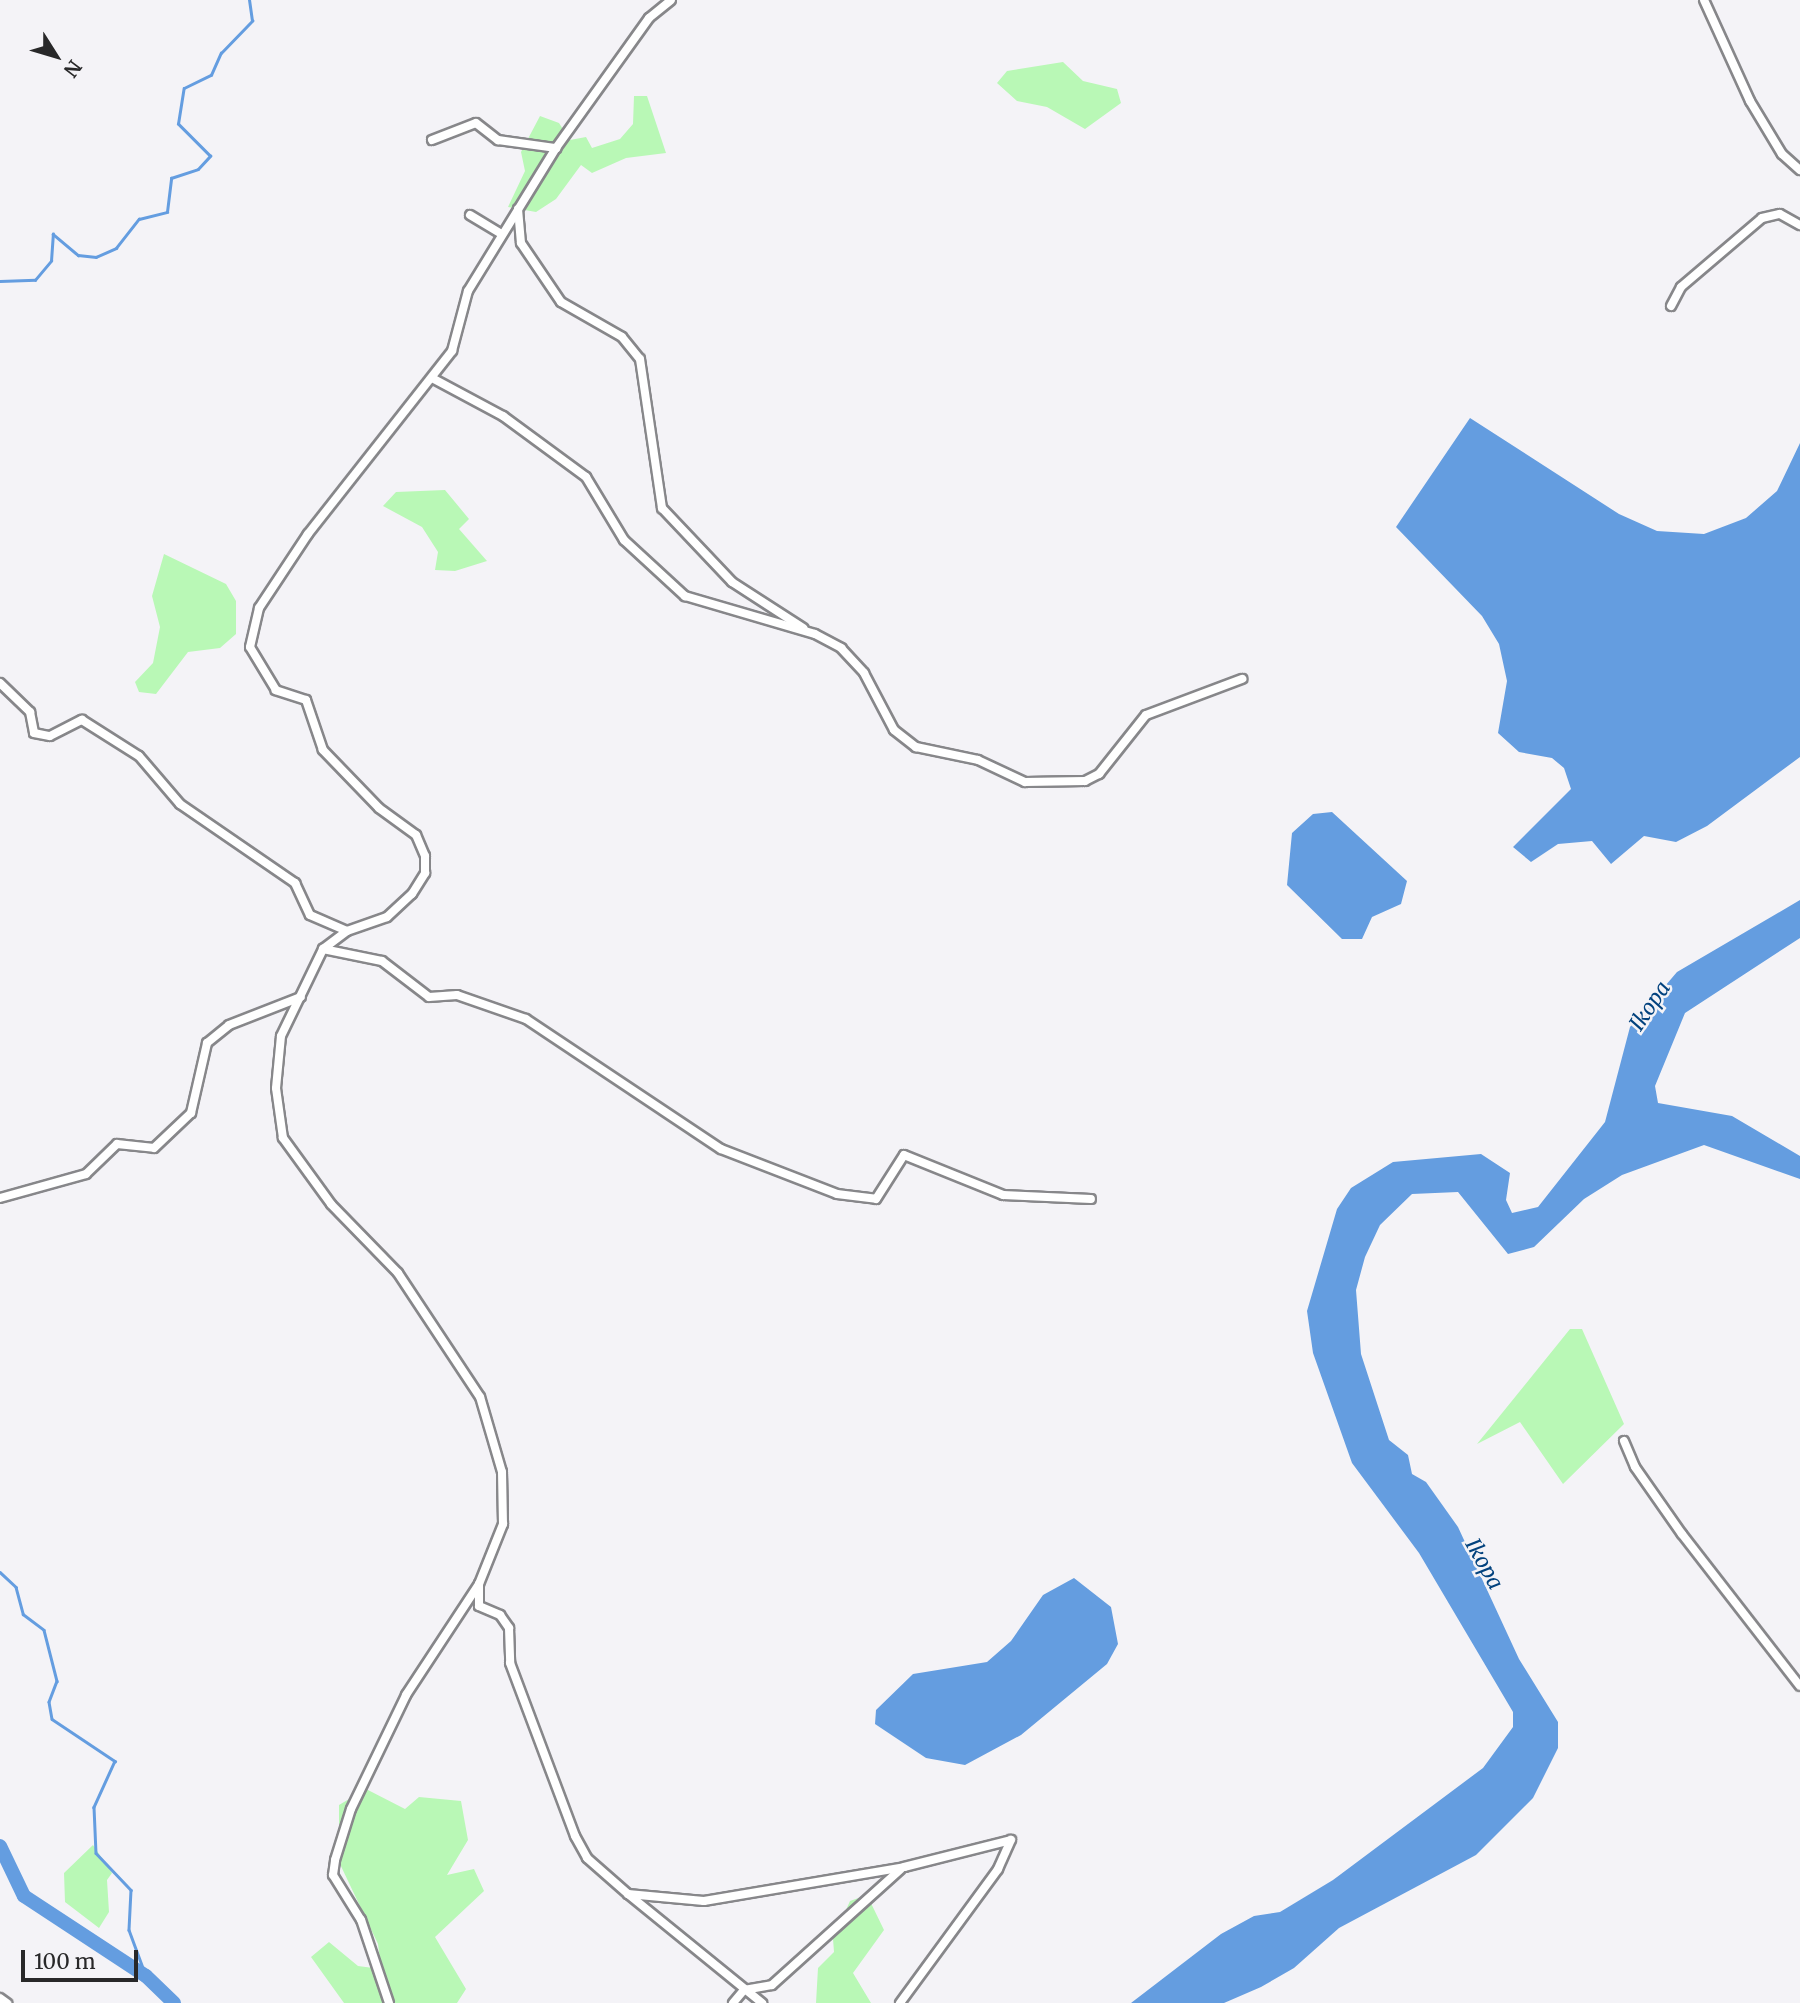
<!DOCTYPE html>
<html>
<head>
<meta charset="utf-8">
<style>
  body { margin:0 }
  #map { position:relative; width:1800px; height:2003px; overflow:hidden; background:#f4f3f7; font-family:Merriweather,serif }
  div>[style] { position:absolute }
  .green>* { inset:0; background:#b9f8b6 }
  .water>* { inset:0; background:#649de0 }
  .stream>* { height:2.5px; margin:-1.25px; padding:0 1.25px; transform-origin:1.25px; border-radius:1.25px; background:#649de0 }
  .river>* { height:14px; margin:-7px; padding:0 7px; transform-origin:7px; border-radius:7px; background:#649de0 }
  .roads { filter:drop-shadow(2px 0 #87878a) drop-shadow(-2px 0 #87878a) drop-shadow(0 2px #87878a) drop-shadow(0 -2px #87878a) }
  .minor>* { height:8px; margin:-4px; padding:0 4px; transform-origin:4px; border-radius:4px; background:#fff }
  span { translate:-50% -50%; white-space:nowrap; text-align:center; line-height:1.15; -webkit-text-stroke:5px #f4f3f7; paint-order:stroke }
  .water-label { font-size:21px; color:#02427e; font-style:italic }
  .north { position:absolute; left:21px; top:21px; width:70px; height:70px; -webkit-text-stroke:5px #f4f3f7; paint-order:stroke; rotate:127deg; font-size:19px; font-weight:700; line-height:28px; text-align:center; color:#282829 }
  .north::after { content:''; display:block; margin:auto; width:24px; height:32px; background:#282829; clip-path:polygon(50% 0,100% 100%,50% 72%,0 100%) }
  .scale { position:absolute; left:21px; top:1950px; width:117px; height:32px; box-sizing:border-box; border:4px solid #282829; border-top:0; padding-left:9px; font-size:21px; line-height:24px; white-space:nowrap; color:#282829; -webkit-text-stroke:5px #f4f3f7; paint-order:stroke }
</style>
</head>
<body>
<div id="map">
  <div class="green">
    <i style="clip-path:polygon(1063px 62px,1083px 81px,1117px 89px,1121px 103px,1085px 129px,1047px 107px,1017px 101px,997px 83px,1007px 71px)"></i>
    <i style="clip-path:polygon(634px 96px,647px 96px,666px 153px,626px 158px,592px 173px,581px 165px,556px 199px,536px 212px,508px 207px,525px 171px,521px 152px,540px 116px,559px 123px,570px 140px,586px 137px,592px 148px,620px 139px,633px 124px)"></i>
    <i style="clip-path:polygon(445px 490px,469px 519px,459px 529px,487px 561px,455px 571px,435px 570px,438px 552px,422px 527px,383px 506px,396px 492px)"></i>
    <i style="clip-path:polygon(164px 554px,226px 584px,236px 601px,236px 634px,220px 648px,188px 652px,156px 694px,139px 692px,135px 682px,153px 663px,160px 627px,152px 596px)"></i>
    <i style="clip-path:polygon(1570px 1329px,1582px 1329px,1624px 1424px,1563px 1484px,1520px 1422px,1477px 1444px)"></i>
    <i style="clip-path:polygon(366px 1789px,405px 1809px,419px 1797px,461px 1801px,468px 1840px,447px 1875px,474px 1869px,484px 1891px,435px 1937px,466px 1989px,457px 2003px,344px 2003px,311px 1957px,329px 1942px,358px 1966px,381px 1969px,378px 1944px,339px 1862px,339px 1805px)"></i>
    <i style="clip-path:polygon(93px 1845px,112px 1873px,107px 1880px,109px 1912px,99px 1928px,65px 1902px,64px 1873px)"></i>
    <i style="clip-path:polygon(867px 1895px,884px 1930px,853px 1973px,871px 2003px,816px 2003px,818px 1968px,834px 1952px,833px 1939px,850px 1901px)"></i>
  </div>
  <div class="water">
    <i style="clip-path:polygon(1470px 418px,1619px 514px,1657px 531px,1704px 534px,1746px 518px,1777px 491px,1800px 443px,1800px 757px,1707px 826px,1676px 842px,1644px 836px,1611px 864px,1592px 841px,1558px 844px,1531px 862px,1513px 847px,1571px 789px,1564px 768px,1552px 758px,1519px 752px,1498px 733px,1507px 681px,1499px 644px,1482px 616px,1396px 527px)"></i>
    <i style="clip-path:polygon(1332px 812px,1407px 881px,1401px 904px,1372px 917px,1362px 939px,1342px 939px,1287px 885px,1292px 833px,1313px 814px)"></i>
    <i style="clip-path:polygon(1800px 900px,1800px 938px,1685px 1013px,1655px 1086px,1658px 1103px,1732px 1116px,1800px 1156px,1800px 1179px,1704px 1145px,1622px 1175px,1584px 1199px,1534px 1247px,1508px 1254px,1458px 1192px,1412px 1194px,1380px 1225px,1365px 1257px,1356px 1290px,1361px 1354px,1389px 1440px,1408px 1455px,1412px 1474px,1426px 1482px,1458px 1527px,1519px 1659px,1558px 1722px,1558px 1748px,1533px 1798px,1476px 1855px,1339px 1928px,1294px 1968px,1261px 1987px,1224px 2003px,1131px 2003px,1221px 1934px,1254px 1916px,1280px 1912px,1333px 1880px,1483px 1768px,1513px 1727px,1513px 1712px,1419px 1553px,1352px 1463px,1313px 1353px,1307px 1311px,1337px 1209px,1351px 1188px,1393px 1162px,1481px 1154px,1510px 1173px,1506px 1200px,1512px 1213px,1538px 1207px,1605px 1122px,1630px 1027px,1677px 972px)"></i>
    <i style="clip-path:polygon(1074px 1578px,1111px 1607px,1118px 1644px,1107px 1664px,1021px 1735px,965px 1765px,926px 1758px,875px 1724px,876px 1710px,913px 1674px,987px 1662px,1011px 1641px,1043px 1595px)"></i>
  </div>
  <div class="stream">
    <i style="left:0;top:281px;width:35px;rotate:-2deg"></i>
    <i style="left:35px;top:280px;width:25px;rotate:-50deg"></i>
    <i style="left:51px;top:261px;width:27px;rotate:-86deg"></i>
    <i style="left:53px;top:234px;width:33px;rotate:40deg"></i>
    <i style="left:78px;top:255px;width:18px;rotate:6deg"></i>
    <i style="left:96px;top:257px;width:22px;rotate:-24deg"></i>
    <i style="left:116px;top:248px;width:37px;rotate:-52deg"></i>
    <i style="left:139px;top:219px;width:29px;rotate:-14deg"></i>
    <i style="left:167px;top:212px;width:34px;rotate:-83deg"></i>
    <i style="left:171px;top:178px;width:28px;rotate:-18deg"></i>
    <i style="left:198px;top:169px;width:18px;rotate:-47deg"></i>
    <i style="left:210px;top:156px;width:45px;rotate:-135deg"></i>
    <i style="left:178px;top:124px;width:36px;rotate:-81deg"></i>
    <i style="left:184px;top:88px;width:30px;rotate:-26deg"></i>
    <i style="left:211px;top:75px;width:24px;rotate:-66deg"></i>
    <i style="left:221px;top:53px;width:45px;rotate:-45.9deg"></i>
    <i style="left:252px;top:21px;width:21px;rotate:-98deg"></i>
    <i style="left:0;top:1572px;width:22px;rotate:43deg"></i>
    <i style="left:16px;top:1587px;width:28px;rotate:75deg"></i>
    <i style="left:23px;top:1614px;width:26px;rotate:37deg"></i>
    <i style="left:44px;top:1630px;width:53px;rotate:75.7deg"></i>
    <i style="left:57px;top:1681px;width:22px;rotate:111deg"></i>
    <i style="left:49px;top:1702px;width:17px;rotate:80deg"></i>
    <i style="left:52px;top:1719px;width:76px;rotate:33.7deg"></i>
    <i style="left:115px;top:1761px;width:51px;rotate:114.5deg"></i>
    <i style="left:94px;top:1807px;width:46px;rotate:87.5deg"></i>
    <i style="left:96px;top:1853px;width:51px;rotate:46.6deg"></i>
    <i style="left:131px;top:1890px;width:40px;rotate:92.9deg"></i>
    <i style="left:129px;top:1930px;width:49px;rotate:69.7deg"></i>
  </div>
  <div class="river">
    <i style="left:0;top:1846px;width:55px;rotate:64.4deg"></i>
    <i style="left:24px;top:1896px;width:146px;rotate:33.3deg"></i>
    <i style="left:146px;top:1976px;width:39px;rotate:44deg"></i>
  </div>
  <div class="roads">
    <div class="minor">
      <i style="left:1704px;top:0;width:111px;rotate:65.5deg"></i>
      <i style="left:1750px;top:101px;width:62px;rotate:58.9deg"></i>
      <i style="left:1782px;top:154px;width:24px;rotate:42deg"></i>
      <i style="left:432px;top:140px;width:47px;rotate:-21.1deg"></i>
      <i style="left:476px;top:123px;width:28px;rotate:38deg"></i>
      <i style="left:498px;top:140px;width:59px;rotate:7.9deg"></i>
      <i style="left:518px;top:209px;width:34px;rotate:85deg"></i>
      <i style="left:521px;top:243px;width:71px;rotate:55.9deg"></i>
      <i style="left:561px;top:302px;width:70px;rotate:29.8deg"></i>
      <i style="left:622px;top:337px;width:28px;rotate:51deg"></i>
      <i style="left:640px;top:359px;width:151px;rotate:81.6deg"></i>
      <i style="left:662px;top:508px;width:102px;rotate:46.6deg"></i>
      <i style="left:732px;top:582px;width:85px;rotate:32.9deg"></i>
      <i style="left:470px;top:215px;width:37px;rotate:31deg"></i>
      <i style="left:1671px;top:306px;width:21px;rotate:-62deg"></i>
      <i style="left:1681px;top:287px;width:106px;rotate:-40.4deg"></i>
      <i style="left:1762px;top:218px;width:18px;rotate:-13deg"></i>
      <i style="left:1780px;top:214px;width:23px;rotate:29deg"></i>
      <i style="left:432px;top:378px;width:81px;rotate:28.2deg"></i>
      <i style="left:503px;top:416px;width:103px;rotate:36.3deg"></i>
      <i style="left:586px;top:477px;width:74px;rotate:58.9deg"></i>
      <i style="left:624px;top:540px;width:83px;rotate:42.6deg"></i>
      <i style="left:685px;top:596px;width:135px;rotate:16.3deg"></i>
      <i style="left:815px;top:634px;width:30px;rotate:28deg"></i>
      <i style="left:841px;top:648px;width:34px;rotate:47deg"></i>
      <i style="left:864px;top:673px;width:64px;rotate:62.2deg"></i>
      <i style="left:894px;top:730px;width:28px;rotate:38deg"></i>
      <i style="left:916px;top:747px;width:63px;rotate:11.8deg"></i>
      <i style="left:978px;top:760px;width:52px;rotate:25.1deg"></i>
      <i style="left:1025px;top:782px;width:60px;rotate:-1deg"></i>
      <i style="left:1085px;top:781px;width:16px;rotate:-27deg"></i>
      <i style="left:1099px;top:774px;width:75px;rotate:-51.5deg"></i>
      <i style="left:1146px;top:715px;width:103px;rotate:-20.6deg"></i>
      <i style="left:0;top:683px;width:42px;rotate:44deg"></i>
      <i style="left:30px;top:712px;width:21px;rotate:79deg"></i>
      <i style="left:34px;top:733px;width:16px;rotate:11deg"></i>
      <i style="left:50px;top:736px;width:36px;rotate:-27deg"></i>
      <i style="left:82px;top:720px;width:67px;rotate:32.3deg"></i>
      <i style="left:139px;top:756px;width:63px;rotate:49.5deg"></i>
      <i style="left:180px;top:804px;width:140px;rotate:34.5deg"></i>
      <i style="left:295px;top:883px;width:35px;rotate:65deg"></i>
      <i style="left:310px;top:915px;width:40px;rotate:23.4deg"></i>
      <i style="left:323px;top:949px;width:60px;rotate:11.5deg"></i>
      <i style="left:382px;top:961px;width:59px;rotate:37.5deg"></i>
      <i style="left:429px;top:997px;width:28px;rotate:-4deg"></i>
      <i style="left:457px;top:995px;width:73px;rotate:19.2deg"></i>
      <i style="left:526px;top:1019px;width:234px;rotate:33.7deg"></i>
      <i style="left:721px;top:1149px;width:124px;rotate:21.2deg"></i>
      <i style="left:837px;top:1194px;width:39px;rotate:7deg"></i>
      <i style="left:876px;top:1199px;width:52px;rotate:-57.5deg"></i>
      <i style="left:904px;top:1155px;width:107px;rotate:22deg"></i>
      <i style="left:1003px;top:1195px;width:88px;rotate:2.6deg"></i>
      <i style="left:0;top:1198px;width:89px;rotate:-15.6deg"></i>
      <i style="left:86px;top:1174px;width:43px;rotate:-44.1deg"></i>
      <i style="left:117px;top:1144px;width:37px;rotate:6deg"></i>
      <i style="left:154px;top:1148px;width:51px;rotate:-43.4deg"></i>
      <i style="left:191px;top:1113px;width:72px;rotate:-77.1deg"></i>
      <i style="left:207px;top:1043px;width:28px;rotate:-39deg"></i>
      <i style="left:229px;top:1025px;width:77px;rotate:-21.3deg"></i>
      <i style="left:1624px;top:1441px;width:28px;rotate:67deg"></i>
      <i style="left:1635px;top:1467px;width:82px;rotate:55deg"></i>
      <i style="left:1682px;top:1534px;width:192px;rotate:52.2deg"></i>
      <i style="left:479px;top:1584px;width:22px;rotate:90deg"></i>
      <i style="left:479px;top:1606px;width:23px;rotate:23deg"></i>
      <i style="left:500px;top:1615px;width:16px;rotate:55deg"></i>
      <i style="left:509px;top:1628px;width:35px;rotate:88deg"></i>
      <i style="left:510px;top:1663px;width:185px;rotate:69.4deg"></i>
      <i style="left:575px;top:1836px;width:25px;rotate:61deg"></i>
      <i style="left:587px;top:1858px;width:55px;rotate:41.3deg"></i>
      <i style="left:628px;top:1894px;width:76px;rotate:5.3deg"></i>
      <i style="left:704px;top:1901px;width:203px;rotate:-9.6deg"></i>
      <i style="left:904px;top:1867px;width:110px;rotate:-14.2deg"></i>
      <i style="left:628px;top:1894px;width:173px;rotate:39.1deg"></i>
      <i style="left:0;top:1998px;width:9px;rotate:36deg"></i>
      <i style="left:389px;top:2003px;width:88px;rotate:-108.6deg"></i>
      <i style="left:361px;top:1920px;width:53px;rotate:-121.9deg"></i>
      <i style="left:333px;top:1875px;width:15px;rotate:-82deg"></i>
      <i style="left:335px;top:1860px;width:53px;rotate:-72.6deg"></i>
      <i style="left:351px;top:1809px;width:127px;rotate:-64.2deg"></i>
      <i style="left:406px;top:1695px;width:133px;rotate:-56.7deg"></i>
      <i style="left:479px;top:1584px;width:65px;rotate:-68.2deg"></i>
      <i style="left:503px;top:1524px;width:52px;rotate:-91.1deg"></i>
      <i style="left:502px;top:1472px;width:78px;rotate:-106.3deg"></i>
      <i style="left:480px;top:1397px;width:149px;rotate:-123.5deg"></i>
      <i style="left:398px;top:1273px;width:96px;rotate:-134.2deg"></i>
      <i style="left:331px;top:1204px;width:82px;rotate:-126deg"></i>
      <i style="left:283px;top:1138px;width:50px;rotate:-98deg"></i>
      <i style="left:276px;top:1088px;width:52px;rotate:-84.5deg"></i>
      <i style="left:281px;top:1036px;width:97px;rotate:-64.2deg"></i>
      <i style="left:323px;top:949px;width:30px;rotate:-37deg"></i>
      <i style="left:347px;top:931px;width:42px;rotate:-19.3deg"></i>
      <i style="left:387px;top:917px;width:34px;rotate:-43deg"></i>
      <i style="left:412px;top:894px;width:25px;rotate:-58deg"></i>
      <i style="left:425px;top:873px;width:17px;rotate:-90deg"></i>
      <i style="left:425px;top:856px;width:23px;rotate:-113deg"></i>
      <i style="left:416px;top:835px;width:46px;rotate:-143.9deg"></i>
      <i style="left:379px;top:808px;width:81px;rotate:-134deg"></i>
      <i style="left:323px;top:750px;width:53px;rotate:-108.8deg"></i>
      <i style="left:306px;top:700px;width:32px;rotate:-162deg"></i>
      <i style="left:276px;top:690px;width:50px;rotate:-121.2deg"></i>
      <i style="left:250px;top:647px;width:40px;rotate:-77deg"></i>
      <i style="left:259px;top:608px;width:89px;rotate:-56.5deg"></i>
      <i style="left:308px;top:534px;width:233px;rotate:-51.8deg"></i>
      <i style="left:452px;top:351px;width:62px;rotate:-75.1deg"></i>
      <i style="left:468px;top:291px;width:168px;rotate:-58.4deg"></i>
      <i style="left:556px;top:148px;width:160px;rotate:-54.4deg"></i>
      <i style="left:649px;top:18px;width:28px;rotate:-39deg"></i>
      <i style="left:733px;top:2003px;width:17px;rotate:-50deg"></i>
      <i style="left:744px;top:1990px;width:28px;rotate:-10deg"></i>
      <i style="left:772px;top:1985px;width:173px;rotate:-42deg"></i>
      <i style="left:900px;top:2003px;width:166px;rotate:-53.8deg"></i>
      <i style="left:998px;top:1869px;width:32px;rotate:-66deg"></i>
    </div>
  </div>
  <div class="water-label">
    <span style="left:1650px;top:1006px;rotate:-56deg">Ikopa</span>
    <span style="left:1484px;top:1564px;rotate:61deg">Ikopa</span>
  </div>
  <div class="north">N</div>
  <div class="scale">100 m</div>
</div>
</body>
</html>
